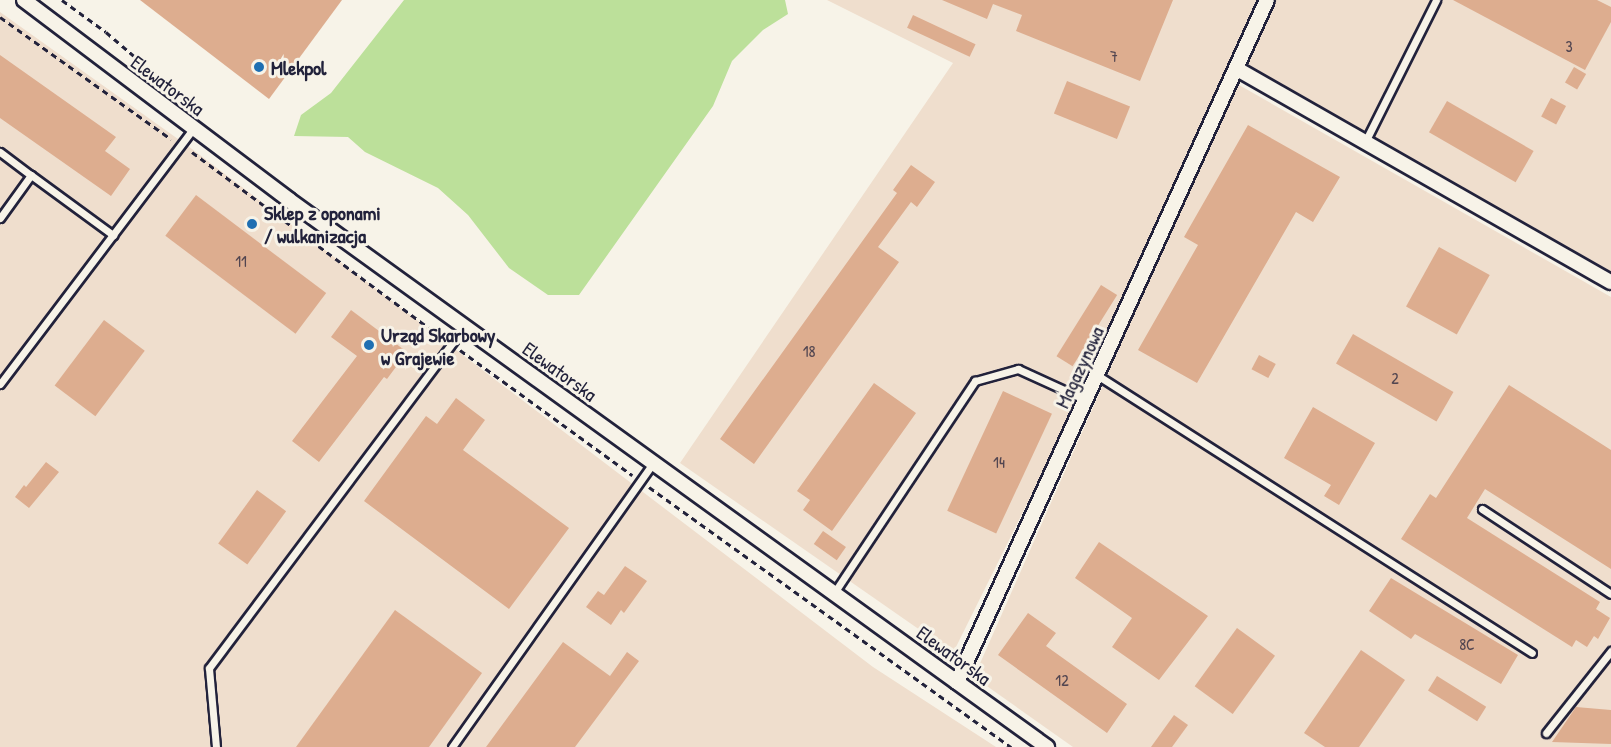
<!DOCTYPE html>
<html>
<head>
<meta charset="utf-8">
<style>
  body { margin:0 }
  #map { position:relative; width:1611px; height:747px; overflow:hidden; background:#f7f3e8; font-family:"Patrick Hand",sans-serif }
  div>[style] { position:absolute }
  .built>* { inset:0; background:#efdecd }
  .green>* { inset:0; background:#bce09a }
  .building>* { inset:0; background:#ddad8f; transform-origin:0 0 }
  .path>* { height:3px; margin-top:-1.5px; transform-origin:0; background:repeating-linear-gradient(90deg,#22223b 0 6px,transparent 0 10.5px) }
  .roads { filter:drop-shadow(2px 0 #22223b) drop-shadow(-2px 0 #22223b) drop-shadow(0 2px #22223b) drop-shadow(0 -2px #22223b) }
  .service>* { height:7px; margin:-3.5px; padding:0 3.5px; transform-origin:3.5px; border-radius:3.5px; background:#f7f3e8 }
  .minor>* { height:14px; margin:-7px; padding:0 7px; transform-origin:7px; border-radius:7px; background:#f7f3e8 }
  .dots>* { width:16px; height:16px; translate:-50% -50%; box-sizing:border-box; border:3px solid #f7f3e8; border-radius:50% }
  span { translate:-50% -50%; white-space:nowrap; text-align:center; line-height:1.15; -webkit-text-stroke:6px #f7f3e8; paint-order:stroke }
  .number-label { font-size:16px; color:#514550 }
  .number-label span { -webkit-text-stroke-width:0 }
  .poi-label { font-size:20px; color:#22223b; font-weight:700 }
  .left { translate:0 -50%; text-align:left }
  .street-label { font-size:20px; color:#22223b }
</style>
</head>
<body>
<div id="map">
  <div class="built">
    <i style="clip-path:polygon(827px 0,1611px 0,1611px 272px,1244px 66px,953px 653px,680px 463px,953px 63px)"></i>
    <i style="clip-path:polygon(0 12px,192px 149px,873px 667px,996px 747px,0 747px)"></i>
    <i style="clip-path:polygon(1239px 85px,1611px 297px,1611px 747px,1073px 747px,974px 677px,1213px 136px)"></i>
  </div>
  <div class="green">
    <i style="clip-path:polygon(404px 0,785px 0,788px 14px,763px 30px,732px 61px,713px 106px,579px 295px,548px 295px,509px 268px,468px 215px,438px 188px,365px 152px,348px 137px,294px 136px,301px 115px,331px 93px)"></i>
  </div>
  <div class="building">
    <i style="clip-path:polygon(140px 0,342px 0,269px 99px)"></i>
    <i style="clip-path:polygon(942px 0,1173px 0,1140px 81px,1016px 31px,1022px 15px,993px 4px,987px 19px)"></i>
    <i style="clip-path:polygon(1453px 0,1597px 0,1611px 7px,1611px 22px,1585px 70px)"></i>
    <i style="left:913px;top:15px;width:69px;height:14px;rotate:25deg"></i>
    <i style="clip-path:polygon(0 55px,116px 137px,105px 151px,130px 169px,111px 196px,0 118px)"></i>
    <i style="left:1574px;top:67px;width:14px;height:18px;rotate:30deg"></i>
    <i style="left:1067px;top:81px;width:68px;height:35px;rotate:22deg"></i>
    <i style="left:1551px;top:98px;width:17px;height:21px;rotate:28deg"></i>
    <i style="left:1447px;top:101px;width:100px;height:36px;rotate:30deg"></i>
    <i style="clip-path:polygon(1248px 125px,1340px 177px,1313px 222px,1296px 212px,1197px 383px,1138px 350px,1198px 245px,1184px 237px)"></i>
    <i style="clip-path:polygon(911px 165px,935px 182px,917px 207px,911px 202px,878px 247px,899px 262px,754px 464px,720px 439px,897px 193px,893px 190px)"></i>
    <i style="left:196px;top:195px;width:163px;height:51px;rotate:37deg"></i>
    <i style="left:1439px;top:247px;width:58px;height:68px;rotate:29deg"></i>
    <i style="left:1101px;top:285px;width:19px;height:84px;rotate:32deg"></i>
    <i style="clip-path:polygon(351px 310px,407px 352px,387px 379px,384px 377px,319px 462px,292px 441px,357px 356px,331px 337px)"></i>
    <i style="left:104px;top:320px;width:51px;height:82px;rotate:37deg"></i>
    <i style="left:1353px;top:334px;width:116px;height:34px;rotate:30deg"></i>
    <i style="left:1259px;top:355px;width:19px;height:16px;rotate:28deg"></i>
    <i style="clip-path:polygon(874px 383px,916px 413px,832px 531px,803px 510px,810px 500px,797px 491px)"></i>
    <i style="clip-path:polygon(1509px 385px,1611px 450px,1611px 569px,1485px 489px,1467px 518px,1600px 602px,1596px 609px,1610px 618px,1598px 639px,1594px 636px,1587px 647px,1576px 640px,1572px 647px,1401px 539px,1430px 494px,1436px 498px)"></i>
    <i style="left:1003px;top:391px;width:54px;height:132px;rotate:25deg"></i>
    <i style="clip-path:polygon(456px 398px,485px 420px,463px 450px,569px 528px,509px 609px,364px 501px,426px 416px,437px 424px)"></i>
    <i style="clip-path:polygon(1313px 407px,1375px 443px,1339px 505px,1324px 496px,1331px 485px,1284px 458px)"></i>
    <i style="clip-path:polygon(46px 462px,59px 472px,29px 508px,15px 497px,24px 485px,26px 487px)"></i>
    <i style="left:257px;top:490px;width:36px;height:66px;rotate:36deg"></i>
    <i style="left:823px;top:531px;width:28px;height:16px;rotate:35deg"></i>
    <i style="clip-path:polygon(1099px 542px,1208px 616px,1159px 680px,1112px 647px,1132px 618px,1075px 578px)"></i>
    <i style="clip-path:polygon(625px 566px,647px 581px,624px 613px,621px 610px,611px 625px,586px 607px,598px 591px,604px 595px)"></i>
    <i style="clip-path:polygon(1391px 578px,1518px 655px,1501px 684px,1415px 634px,1411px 639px,1369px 611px)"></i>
    <i style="clip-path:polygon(395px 610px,482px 673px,429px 747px,296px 747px)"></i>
    <i style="clip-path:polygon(1028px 613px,1056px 633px,1046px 646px,1127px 704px,1107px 733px,998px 655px)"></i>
    <i style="left:1237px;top:628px;width:47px;height:72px;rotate:36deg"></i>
    <i style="clip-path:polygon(563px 642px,610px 676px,627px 652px,639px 661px,575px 747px,486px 747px)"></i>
    <i style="clip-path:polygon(1361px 650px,1405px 680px,1359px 747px,1325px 747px,1304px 733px)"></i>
    <i style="left:1437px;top:676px;width:58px;height:17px;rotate:32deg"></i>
    <i style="clip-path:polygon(1576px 707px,1611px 710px,1611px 744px,1552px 742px)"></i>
    <i style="clip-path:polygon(1174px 715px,1188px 725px,1172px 747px,1151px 747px)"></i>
  </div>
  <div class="path">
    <i style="left:62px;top:0;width:54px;rotate:36deg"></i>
    <i style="left:106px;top:32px;width:101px;rotate:40.6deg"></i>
    <i style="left:0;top:17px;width:210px;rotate:35.5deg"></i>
    <i style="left:192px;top:152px;width:312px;rotate:36.6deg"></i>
    <i style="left:460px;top:350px;width:213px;rotate:36deg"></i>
    <i style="left:649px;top:487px;width:446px;rotate:35.7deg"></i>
  </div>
  <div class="roads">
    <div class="service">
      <i style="left:1365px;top:142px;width:159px;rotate:-63.4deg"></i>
      <i style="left:0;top:152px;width:39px;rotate:37deg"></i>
      <i style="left:31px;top:175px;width:53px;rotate:125.8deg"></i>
      <i style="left:31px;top:175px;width:102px;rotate:36.2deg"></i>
      <i style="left:1097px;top:375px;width:516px;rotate:32.58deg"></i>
      <i style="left:0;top:384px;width:320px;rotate:-52.9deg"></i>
      <i style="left:1482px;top:509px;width:154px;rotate:33.4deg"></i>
      <i style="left:834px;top:593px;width:255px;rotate:-56.4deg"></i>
      <i style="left:975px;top:381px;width:45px;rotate:-15.6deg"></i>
      <i style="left:1018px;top:369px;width:75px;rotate:24.5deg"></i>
      <i style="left:1546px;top:733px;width:105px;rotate:-51.6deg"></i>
      <i style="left:216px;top:747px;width:79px;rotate:-95.1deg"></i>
      <i style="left:209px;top:668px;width:427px;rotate:-53.2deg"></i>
      <i style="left:452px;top:747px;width:348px;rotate:-54.7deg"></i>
    </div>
    <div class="minor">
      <i style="left:24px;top:0;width:332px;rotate:37deg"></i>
      <i style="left:289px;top:200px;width:935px;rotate:35.82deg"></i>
      <i style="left:1237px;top:69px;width:430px;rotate:29.7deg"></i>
      <i style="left:957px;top:682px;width:749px;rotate:-65.56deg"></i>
    </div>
  </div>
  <div class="dots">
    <i style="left:259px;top:67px;background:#1f6fb2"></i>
    <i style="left:252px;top:224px;background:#1f6fb2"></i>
    <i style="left:369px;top:345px;background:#1f6fb2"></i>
  </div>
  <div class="number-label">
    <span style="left:1569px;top:46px">3</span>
    <span style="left:1114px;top:56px">7</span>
    <span style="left:241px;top:261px">11</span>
    <span style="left:809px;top:351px">18</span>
    <span style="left:1395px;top:378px">2</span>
    <span style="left:999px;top:462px">14</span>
    <span style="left:1467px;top:644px">8C</span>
    <span style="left:1062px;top:680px">12</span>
  </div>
  <div class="poi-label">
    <span class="left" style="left:271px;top:67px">Mlekpol</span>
    <span class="left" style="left:264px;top:224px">Sklep z oponami<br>/ wulkanizacja</span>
    <span class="left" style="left:381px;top:346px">Urząd Skarbowy<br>w Grajewie</span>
  </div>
  <div class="street-label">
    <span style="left:168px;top:85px;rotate:37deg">Elewatorska</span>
    <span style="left:1079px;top:367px;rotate:-65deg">Magazynowa</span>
    <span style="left:560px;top:371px;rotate:36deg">Elewatorska</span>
    <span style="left:954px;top:655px;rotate:36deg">Elewatorska</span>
  </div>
</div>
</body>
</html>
